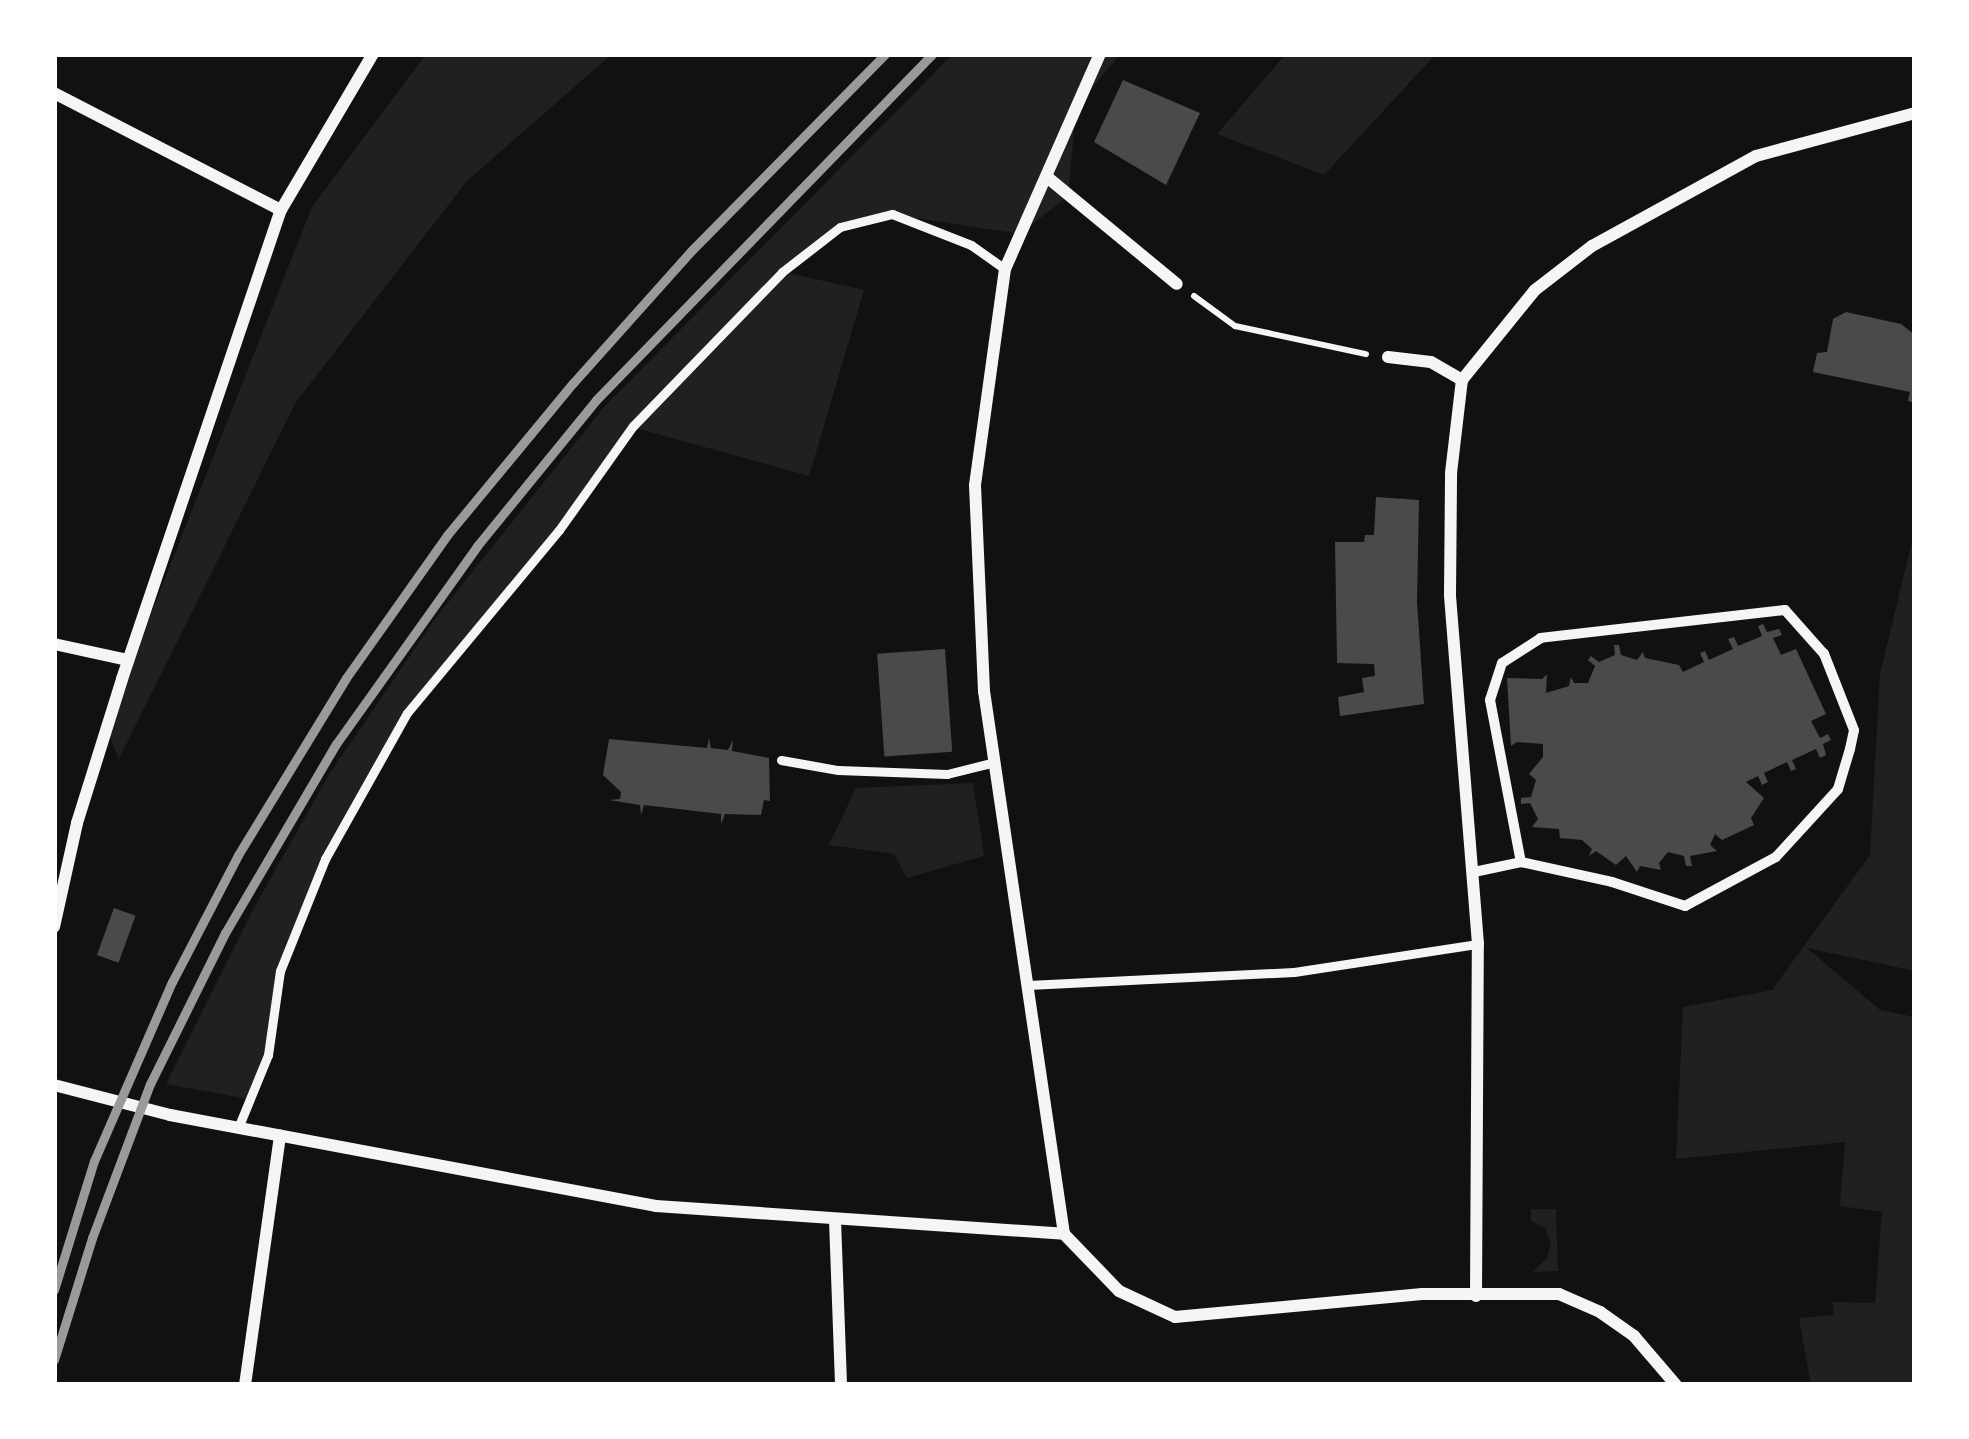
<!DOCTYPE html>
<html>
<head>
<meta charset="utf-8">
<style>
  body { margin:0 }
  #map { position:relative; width:1969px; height:1439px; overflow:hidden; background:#111; font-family:"Source Sans 3",sans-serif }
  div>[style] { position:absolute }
  .green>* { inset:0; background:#202020 }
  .building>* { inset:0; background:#4a4a4a; transform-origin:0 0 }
  .path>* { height:6px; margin:-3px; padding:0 3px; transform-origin:3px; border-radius:3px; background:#f5f5f5 }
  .service>* { height:9px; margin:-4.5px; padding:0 4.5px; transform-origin:4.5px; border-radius:4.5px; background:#f5f5f5 }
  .pedestrian>* { height:10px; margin:-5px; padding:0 5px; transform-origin:5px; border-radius:5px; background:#f5f5f5 }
  .minor>* { height:12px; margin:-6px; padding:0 6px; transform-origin:6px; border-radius:6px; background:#f5f5f5 }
  .rail>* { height:9px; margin:-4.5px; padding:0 4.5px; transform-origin:4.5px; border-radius:4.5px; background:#9a9a9a }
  span { translate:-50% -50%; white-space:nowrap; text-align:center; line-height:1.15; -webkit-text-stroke:10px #fff; paint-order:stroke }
  .frame { position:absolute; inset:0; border:57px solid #fff; pointer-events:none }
</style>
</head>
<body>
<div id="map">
  <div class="green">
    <i style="clip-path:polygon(426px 54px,612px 54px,467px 181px,296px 402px,119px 759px,106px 728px,312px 207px)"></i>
    <i style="clip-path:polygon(953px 54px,1120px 54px,1076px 108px,1068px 196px,1020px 234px,891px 214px,840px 227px,784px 272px,864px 290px,809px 476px,632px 427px,559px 530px,407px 713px,325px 859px,280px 971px,268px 1055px,248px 1099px,166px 1084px,255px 906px,330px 773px,437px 616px,605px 406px)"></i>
    <i style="clip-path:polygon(1286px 54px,1436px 54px,1324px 175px,1217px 134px)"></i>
    <i style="clip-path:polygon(1915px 529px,1915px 971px,1807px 948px,1880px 1010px,1915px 1017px,1915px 1385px,1811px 1385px,1799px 1318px,1834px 1315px,1832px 1302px,1875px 1303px,1882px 1212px,1840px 1206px,1845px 1142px,1676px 1159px,1683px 1007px,1772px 990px,1870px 855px,1880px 674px)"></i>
    <i style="clip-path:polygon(973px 783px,984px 856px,907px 878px,894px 854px,829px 845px,856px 788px)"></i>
    <i style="clip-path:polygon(1531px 1209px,1556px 1209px,1558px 1271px,1533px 1272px,1547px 1258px,1551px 1243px,1545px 1228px,1531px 1221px)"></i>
  </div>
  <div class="building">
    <i style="clip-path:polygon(1123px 80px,1200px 113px,1166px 185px,1094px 142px)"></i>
    <i style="clip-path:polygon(1846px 312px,1901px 324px,1915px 335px,1915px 403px,1908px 401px,1910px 392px,1813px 372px,1817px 353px,1827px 352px,1833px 319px)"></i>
    <i style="clip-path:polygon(1376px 497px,1419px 500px,1417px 602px,1424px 704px,1340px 716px,1338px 697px,1364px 692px,1362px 678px,1375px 676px,1374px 664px,1337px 663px,1335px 542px,1364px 542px,1365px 535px,1374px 535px)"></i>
    <i style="clip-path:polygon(1763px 624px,1767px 632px,1779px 629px,1782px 635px,1773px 638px,1781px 655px,1796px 649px,1826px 714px,1811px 721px,1820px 738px,1828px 734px,1831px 740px,1823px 744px,1826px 755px,1820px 758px,1816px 749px,1792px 760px,1796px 769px,1791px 771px,1787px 762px,1764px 773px,1768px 782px,1762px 785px,1758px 776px,1746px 782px,1764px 798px,1751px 818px,1754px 825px,1722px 840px,1715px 834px,1710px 845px,1717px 851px,1690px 856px,1692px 866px,1686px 866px,1684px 856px,1668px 852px,1659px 863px,1661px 870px,1640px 866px,1637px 872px,1626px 856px,1616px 865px,1596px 851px,1589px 856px,1592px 849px,1582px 840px,1560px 838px,1559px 829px,1532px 827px,1538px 819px,1530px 803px,1521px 804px,1521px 798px,1531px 797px,1536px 780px,1529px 774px,1543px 757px,1543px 744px,1517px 742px,1511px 746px,1507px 678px,1542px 679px,1547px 674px,1546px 693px,1569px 686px,1571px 677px,1574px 683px,1588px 683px,1595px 666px,1588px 660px,1591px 656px,1599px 662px,1615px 655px,1614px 645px,1619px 645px,1621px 655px,1637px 660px,1643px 652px,1645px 658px,1679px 665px,1683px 672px,1704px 662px,1700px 653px,1705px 651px,1709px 660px,1733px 649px,1728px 639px,1734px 637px,1738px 646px,1762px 636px,1758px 626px)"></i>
    <i style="left:945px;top:649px;width:103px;height:68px;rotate:86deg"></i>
    <i style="clip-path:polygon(709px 738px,711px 748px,728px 750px,733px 740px,732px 751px,769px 758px,770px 801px,764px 800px,761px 815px,725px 814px,721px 824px,721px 814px,644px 805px,641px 815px,640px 805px,609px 800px,620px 799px,621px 792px,603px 775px,609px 739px,707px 748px)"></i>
    <i style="left:114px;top:908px;width:23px;height:50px;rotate:20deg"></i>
  </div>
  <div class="path">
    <i style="left:1194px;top:296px;width:51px;rotate:36.2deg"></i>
    <i style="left:1235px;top:326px;width:134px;rotate:12.1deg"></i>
  </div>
  <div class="service">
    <i style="left:781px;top:760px;width:58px;rotate:10deg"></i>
    <i style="left:838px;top:770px;width:109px;rotate:2.1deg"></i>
    <i style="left:947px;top:774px;width:49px;rotate:-14deg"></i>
    <i style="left:1028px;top:985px;width:266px;rotate:-2.8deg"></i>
    <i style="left:1294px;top:972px;width:186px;rotate:-8.7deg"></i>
    <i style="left:238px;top:1128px;width:79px;rotate:-67.7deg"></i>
    <i style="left:268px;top:1055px;width:85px;rotate:-81.9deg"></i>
    <i style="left:280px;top:971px;width:121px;rotate:-68.1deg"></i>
    <i style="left:325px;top:859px;width:167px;rotate:-60.7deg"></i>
    <i style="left:407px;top:713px;width:238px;rotate:-50.3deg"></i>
    <i style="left:559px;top:530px;width:128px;rotate:-54.6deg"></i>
    <i style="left:633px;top:426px;width:214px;rotate:-45.9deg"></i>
    <i style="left:782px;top:272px;width:73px;rotate:-37.8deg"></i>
    <i style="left:840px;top:227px;width:54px;rotate:-14deg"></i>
    <i style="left:892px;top:214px;width:85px;rotate:21.4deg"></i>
    <i style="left:971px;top:245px;width:42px;rotate:35.2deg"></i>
  </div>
  <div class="pedestrian">
    <i style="left:1474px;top:872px;width:48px;rotate:-12deg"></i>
    <i style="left:1521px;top:862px;width:93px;rotate:12.4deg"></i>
    <i style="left:1612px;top:882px;width:77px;rotate:18.2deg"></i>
    <i style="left:1685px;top:906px;width:103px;rotate:-28.3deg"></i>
    <i style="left:1776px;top:857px;width:92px;rotate:-47.6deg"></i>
    <i style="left:1838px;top:789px;width:42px;rotate:-73.3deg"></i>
    <i style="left:1850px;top:749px;width:19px;rotate:-78deg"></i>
    <i style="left:1854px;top:730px;width:82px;rotate:-111.5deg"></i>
    <i style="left:1824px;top:654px;width:59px;rotate:-131.6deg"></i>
    <i style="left:1785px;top:610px;width:246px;rotate:173.5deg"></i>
    <i style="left:1541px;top:638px;width:46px;rotate:147.3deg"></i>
    <i style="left:1502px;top:663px;width:39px;rotate:108deg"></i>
    <i style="left:1490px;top:700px;width:165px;rotate:79.2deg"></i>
  </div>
  <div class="minor">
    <i style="left:54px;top:93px;width:255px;rotate:27.3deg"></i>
    <i style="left:1047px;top:177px;width:168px;rotate:39.5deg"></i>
    <i style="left:1388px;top:357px;width:43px;rotate:6.6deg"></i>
    <i style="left:1431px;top:362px;width:36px;rotate:30deg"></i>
    <i style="left:54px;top:644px;width:76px;rotate:12.2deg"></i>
    <i style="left:54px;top:927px;width:107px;rotate:-77.5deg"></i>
    <i style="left:77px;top:823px;width:151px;rotate:-72.6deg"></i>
    <i style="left:122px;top:679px;width:495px;rotate:-71.3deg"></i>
    <i style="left:281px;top:210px;width:181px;rotate:-59.5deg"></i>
    <i style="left:54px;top:1085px;width:120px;rotate:14.5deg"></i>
    <i style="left:170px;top:1115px;width:494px;rotate:10.6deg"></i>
    <i style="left:656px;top:1206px;width:409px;rotate:3.9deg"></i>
    <i style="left:1064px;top:1234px;width:79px;rotate:46deg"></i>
    <i style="left:1119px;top:1291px;width:62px;rotate:24.9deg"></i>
    <i style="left:1175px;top:1317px;width:248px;rotate:-5.3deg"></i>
    <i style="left:1422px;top:1294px;width:137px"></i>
    <i style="left:1559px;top:1294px;width:45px;rotate:23.7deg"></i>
    <i style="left:1600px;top:1312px;width:42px;rotate:35.2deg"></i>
    <i style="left:1634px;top:1336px;width:65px;rotate:49.4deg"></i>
    <i style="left:835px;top:1220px;width:165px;rotate:87.9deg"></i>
    <i style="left:1064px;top:1234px;width:549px;rotate:-98.38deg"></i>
    <i style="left:984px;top:691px;width:206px;rotate:-92.5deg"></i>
    <i style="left:975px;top:485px;width:218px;rotate:-82.1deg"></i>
    <i style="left:1005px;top:269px;width:235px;rotate:-66.2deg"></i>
    <i style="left:1476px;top:1296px;width:352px;rotate:-89.7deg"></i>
    <i style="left:1478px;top:944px;width:350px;rotate:-94.6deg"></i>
    <i style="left:1450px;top:595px;width:122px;rotate:-89.5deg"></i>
    <i style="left:1451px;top:473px;width:94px;rotate:-83.3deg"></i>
    <i style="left:1462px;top:380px;width:116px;rotate:-51deg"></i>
    <i style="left:1535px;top:290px;width:72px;rotate:-37.7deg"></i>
    <i style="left:1592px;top:246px;width:187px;rotate:-28.8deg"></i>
    <i style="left:1756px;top:156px;width:165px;rotate:-15.1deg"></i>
    <i style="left:245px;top:1385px;width:252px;rotate:-82deg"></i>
  </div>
  <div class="rail">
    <i style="left:54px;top:1290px;width:135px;rotate:-72.8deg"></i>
    <i style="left:94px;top:1161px;width:195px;rotate:-66.5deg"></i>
    <i style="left:172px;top:982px;width:143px;rotate:-62.5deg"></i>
    <i style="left:238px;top:855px;width:207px;rotate:-58.6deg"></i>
    <i style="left:346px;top:678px;width:176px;rotate:-54.7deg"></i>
    <i style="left:448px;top:534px;width:196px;rotate:-50.4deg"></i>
    <i style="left:573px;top:383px;width:178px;rotate:-48.2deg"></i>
    <i style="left:692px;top:250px;width:275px;rotate:-45.4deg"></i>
    <i style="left:54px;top:1360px;width:128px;rotate:-72.7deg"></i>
    <i style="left:92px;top:1238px;width:165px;rotate:-69.4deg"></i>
    <i style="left:150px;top:1084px;width:169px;rotate:-63.6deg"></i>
    <i style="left:225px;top:933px;width:219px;rotate:-59.6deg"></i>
    <i style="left:336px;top:744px;width:243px;rotate:-54.5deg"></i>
    <i style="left:477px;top:546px;width:188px;rotate:-50.8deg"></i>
    <i style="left:596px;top:400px;width:482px;rotate:-45.8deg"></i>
  </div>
  <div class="frame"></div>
</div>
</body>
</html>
